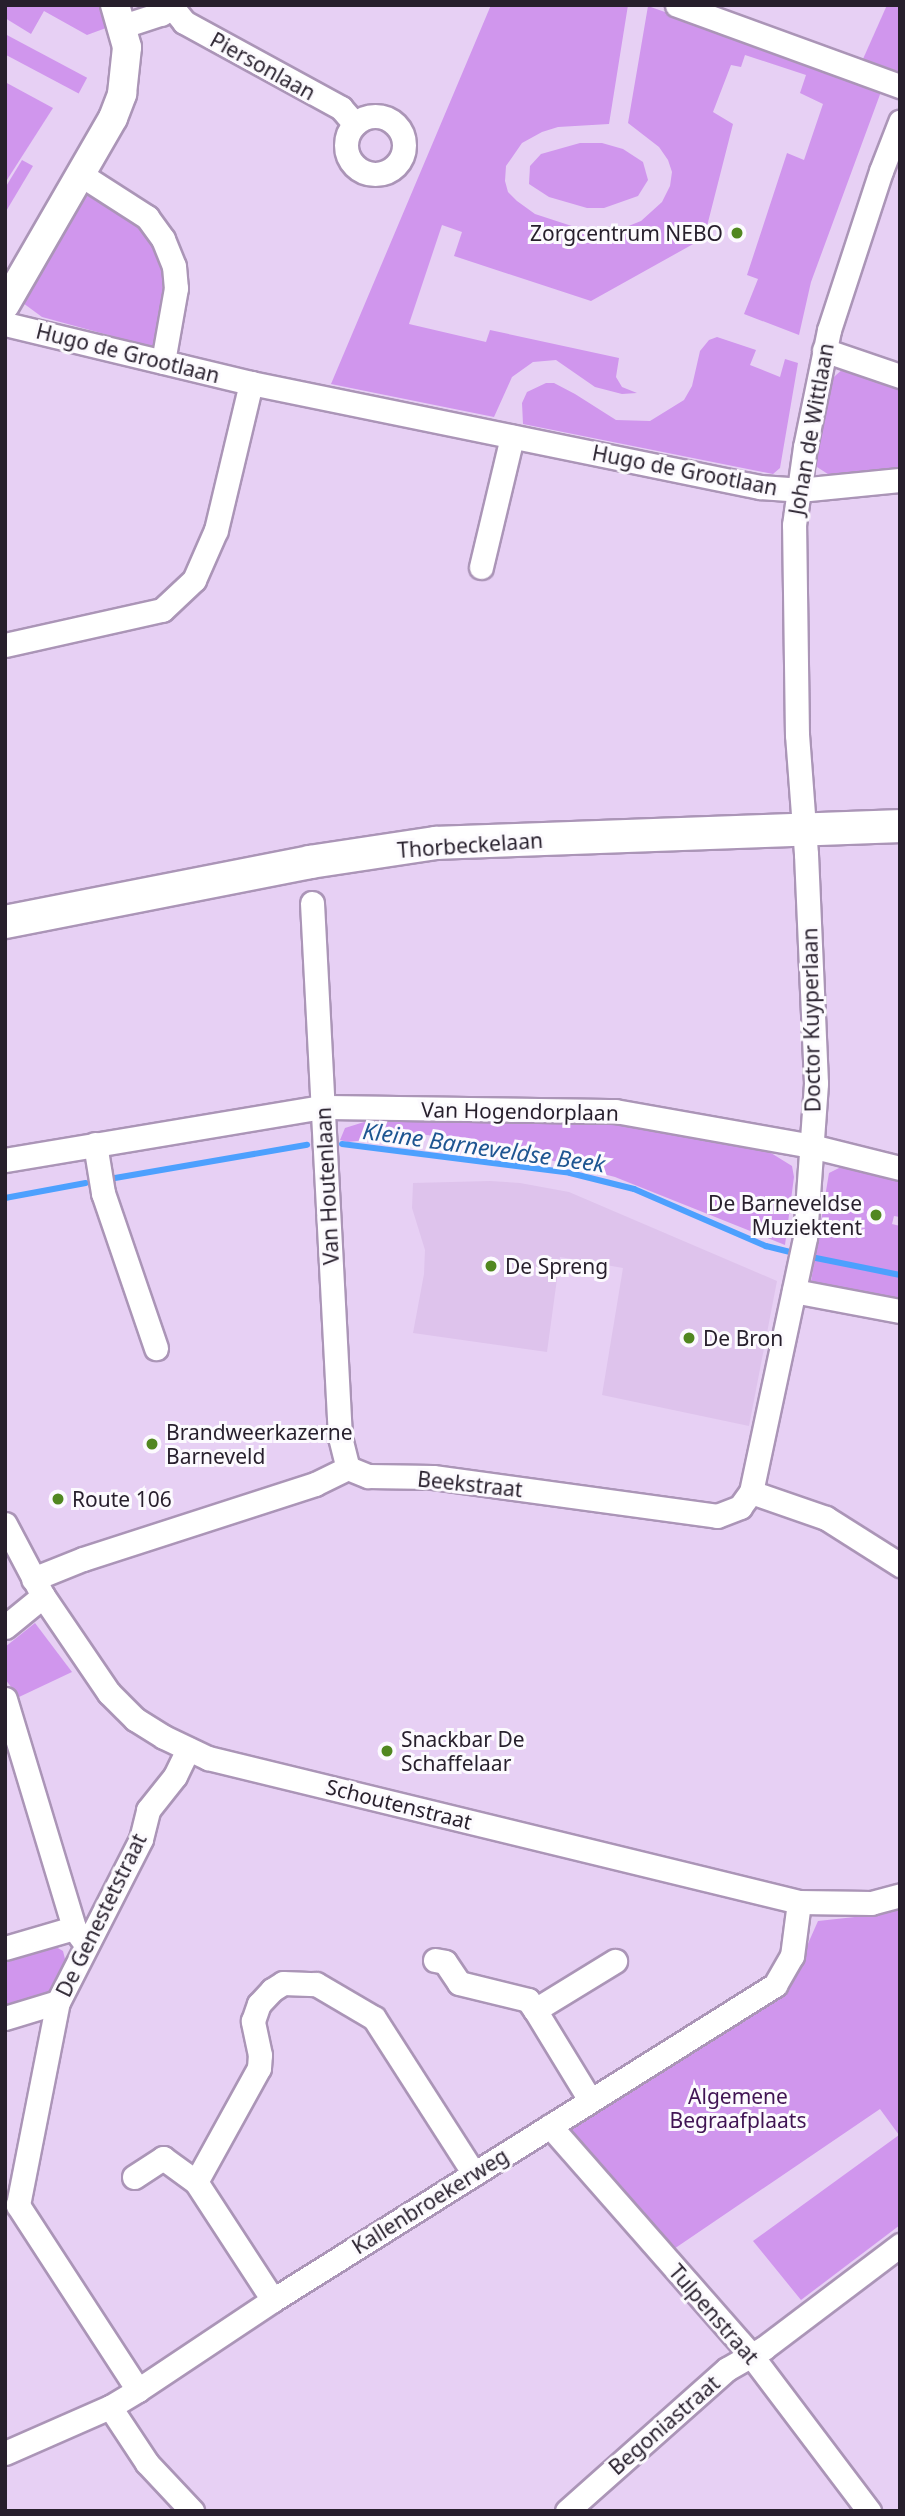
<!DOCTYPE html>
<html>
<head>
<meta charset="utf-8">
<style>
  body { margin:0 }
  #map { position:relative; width:905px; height:2516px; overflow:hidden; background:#e7d0f4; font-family:"Noto Sans",sans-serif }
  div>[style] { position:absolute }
  .built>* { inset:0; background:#dec3ec }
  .green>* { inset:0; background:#d096ed; transform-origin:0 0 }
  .stream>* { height:6px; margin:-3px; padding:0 3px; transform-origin:3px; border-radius:3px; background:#4da0fe }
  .roads { filter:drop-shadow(2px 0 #ab95b7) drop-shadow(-2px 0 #ab95b7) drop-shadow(0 2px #ab95b7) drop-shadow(0 -2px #ab95b7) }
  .minor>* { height:23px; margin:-11.5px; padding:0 11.5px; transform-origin:11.5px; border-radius:11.5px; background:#fff }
  .minor>.ring { margin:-11.5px; padding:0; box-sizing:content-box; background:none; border:23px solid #fff; border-radius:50% }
  .tertiary>* { height:28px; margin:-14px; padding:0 14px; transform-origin:14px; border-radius:14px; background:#fff }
  .secondary>* { height:32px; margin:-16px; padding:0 16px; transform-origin:16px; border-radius:16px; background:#fff }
  .dots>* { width:19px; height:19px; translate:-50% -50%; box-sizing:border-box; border:4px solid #fcfafe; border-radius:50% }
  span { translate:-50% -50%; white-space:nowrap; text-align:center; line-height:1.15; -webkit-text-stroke:6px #fcfafe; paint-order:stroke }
  .street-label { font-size:21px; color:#271f2c }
  .poi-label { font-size:21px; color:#271f2c }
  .right { translate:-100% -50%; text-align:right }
  .left { translate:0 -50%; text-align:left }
  .park-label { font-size:21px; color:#411454 }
  .water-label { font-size:23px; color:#1e5591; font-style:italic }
  .frame { position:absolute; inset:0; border:7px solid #271f2c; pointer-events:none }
</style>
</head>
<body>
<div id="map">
  <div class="built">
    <i style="clip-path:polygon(490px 1181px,520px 1183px,569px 1192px,777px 1281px,749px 1426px,602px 1395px,623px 1268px,560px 1257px,547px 1352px,413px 1333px,424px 1274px,425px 1250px,412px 1208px,413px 1183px)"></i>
  </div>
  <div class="green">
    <i style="clip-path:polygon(5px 5px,99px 5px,106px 28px,87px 35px,44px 11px,31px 34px,5px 18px)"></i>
    <i style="clip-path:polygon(491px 5px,628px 5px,609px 124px,558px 127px,542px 132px,522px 143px,506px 166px,505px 181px,508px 192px,517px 201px,535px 214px,584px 230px,621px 229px,641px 221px,662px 202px,670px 186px,672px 172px,668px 160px,659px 147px,628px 123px,648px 6px,882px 89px,811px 282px,799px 335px,744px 314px,758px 279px,747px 275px,787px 153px,804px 160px,823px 104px,800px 93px,806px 75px,745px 55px,741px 67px,731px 65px,713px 112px,733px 124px,704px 238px,591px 301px,454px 256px,462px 232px,442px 225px,409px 324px,486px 342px,490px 330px,619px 358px,616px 377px,622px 387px,637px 393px,622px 394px,595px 387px,556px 360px,533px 362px,512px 377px,494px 417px,331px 384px)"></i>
    <i style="clip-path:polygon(887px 5px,900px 5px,900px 72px,863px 59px)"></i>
    <i style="left:5px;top:34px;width:93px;height:18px;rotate:28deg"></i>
    <i style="clip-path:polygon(5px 82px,53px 108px,5px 183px)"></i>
    <i style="clip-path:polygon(580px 143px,602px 143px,623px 149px,643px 162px,648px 180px,638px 196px,604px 208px,587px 208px,549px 197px,529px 184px,530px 166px,541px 154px)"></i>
    <i style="clip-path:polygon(22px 160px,33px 166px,5px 213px,5px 188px)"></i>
    <i style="clip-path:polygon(94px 191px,147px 229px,162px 265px,163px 304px,156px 348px,42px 317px,23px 303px,88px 194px)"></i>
    <i style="clip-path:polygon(717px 337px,756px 350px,750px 365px,780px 377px,785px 359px,798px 363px,780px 468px,773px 474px,523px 424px,522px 403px,527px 392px,546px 383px,554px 383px,575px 394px,616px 420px,650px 421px,684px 400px,692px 386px,700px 351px,709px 340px)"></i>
    <i style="clip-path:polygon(844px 368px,900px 382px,900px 471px,834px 478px,817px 467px,814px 455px,826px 384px)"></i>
    <i style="clip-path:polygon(380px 1117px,589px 1121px,666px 1127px,771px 1147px,771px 1153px,792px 1166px,794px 1177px,785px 1245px,615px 1177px,489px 1144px,420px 1134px,348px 1142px,340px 1140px,345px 1128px)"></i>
    <i style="clip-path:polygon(841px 1167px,900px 1182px,900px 1217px,894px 1216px,892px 1224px,900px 1226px,900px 1300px,811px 1281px,829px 1173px)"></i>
    <i style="clip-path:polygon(35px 1623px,72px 1672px,19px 1697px,5px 1679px,5px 1647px)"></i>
    <i style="clip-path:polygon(900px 1907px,900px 2225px,801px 2300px,753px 2241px,899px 2135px,880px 2109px,668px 2253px,565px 2131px,791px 1982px,818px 1921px,873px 1915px)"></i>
    <i style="clip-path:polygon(51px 1944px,63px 1951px,66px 1963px,49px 2000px,5px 2014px,5px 1957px)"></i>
  </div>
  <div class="stream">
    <i style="left:342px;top:1144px;width:230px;rotate:7.2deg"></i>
    <i style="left:570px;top:1173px;width:66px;rotate:14deg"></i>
    <i style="left:634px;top:1189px;width:144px;rotate:23.4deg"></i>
    <i style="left:766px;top:1246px;width:30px;rotate:14deg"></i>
    <i style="left:115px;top:1178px;width:195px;rotate:-9.8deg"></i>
    <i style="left:5px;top:1198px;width:82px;rotate:-10.5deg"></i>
    <i style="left:806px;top:1256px;width:96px;rotate:11.4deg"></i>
  </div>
  <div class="roads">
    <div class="minor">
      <i style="left:677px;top:5px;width:237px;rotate:20deg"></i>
      <i style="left:172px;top:7px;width:19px;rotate:51deg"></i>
      <i style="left:184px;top:22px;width:179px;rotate:28.7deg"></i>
      <i style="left:341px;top:108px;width:21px;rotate:49deg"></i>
      <i style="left:123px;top:26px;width:40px;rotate:-18deg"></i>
      <i style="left:161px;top:14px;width:16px;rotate:-35deg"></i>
      <i class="ring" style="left:346px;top:116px;width:35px;height:35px"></i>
      <i style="left:80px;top:174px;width:80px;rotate:32.7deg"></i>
      <i style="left:147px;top:217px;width:27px;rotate:54deg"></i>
      <i style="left:163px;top:239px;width:29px;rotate:68deg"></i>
      <i style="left:174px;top:266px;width:22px;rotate:85deg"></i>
      <i style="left:176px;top:288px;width:75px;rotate:100deg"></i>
      <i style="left:5px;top:324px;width:253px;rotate:13.5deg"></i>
      <i style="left:251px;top:383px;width:520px;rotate:11.55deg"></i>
      <i style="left:760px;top:487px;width:39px;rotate:4deg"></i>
      <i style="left:799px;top:490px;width:101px;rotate:-5.7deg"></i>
      <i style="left:824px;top:350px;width:80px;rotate:18.9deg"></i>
      <i style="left:481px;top:567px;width:134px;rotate:-76.6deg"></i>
      <i style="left:5px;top:645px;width:161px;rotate:-12.6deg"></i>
      <i style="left:162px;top:610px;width:44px;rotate:-43.2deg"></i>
      <i style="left:194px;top:580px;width:55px;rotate:-66.3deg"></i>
      <i style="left:216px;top:530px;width:151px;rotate:-76.6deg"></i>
      <i style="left:312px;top:903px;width:535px;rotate:87deg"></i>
      <i style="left:340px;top:1437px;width:32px;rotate:76deg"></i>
      <i style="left:95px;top:1144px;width:50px;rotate:80.7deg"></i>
      <i style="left:103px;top:1193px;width:164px;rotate:71.1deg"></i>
      <i style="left:5px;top:1160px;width:321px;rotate:-9.5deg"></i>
      <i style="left:322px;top:1107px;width:293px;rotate:0.8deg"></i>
      <i style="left:615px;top:1111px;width:199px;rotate:10.1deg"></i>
      <i style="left:811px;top:1146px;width:92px;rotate:13.9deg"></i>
      <i style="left:794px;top:1291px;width:108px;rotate:10.7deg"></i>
      <i style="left:348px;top:1468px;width:22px;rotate:22deg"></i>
      <i style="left:368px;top:1476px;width:65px;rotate:0.9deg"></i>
      <i style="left:433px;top:1477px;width:287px;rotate:7.8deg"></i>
      <i style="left:717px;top:1516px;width:25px;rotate:-21deg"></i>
      <i style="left:740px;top:1507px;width:19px;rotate:-54deg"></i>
      <i style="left:751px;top:1492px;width:261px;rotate:-78deg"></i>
      <i style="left:805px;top:1237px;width:154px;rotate:-85.9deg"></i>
      <i style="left:816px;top:1083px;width:229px;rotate:-92.5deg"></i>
      <i style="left:806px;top:854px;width:119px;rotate:-94.3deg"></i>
      <i style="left:797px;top:735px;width:210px;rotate:-90.8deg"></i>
      <i style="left:794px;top:525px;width:79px;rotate:-82deg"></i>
      <i style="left:805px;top:447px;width:119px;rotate:-78.4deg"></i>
      <i style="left:829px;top:330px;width:167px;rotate:-71.9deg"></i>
      <i style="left:881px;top:171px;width:53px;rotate:-68.8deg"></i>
      <i style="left:751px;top:1492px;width:79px;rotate:19.1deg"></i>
      <i style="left:826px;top:1518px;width:88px;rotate:32.4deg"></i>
      <i style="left:5px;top:1524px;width:81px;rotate:62.2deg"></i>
      <i style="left:43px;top:1596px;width:117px;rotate:55.8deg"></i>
      <i style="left:109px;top:1693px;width:37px;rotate:45deg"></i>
      <i style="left:135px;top:1719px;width:34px;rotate:32deg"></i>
      <i style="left:164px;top:1737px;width:49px;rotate:25.5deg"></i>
      <i style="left:208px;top:1758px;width:608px;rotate:13.69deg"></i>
      <i style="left:799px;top:1902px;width:72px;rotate:0.8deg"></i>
      <i style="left:871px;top:1903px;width:30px;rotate:-15deg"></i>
      <i style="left:33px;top:1579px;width:54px;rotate:-21.8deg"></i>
      <i style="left:83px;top:1559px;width:244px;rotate:-17.9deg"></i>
      <i style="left:315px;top:1484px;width:37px;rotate:-26deg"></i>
      <i style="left:5px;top:1627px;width:49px;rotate:-39.2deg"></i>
      <i style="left:5px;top:1699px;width:239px;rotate:73.2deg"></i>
      <i style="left:5px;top:1948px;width:72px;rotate:-16.2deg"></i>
      <i style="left:74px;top:1928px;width:14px;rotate:54deg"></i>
      <i style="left:435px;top:1960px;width:10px;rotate:11deg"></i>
      <i style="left:445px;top:1962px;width:25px;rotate:56deg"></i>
      <i style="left:459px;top:1983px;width:71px;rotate:13.8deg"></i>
      <i style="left:528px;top:2000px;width:12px;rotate:55deg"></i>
      <i style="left:5px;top:2018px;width:55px;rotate:-16.8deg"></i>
      <i style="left:590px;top:2100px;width:105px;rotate:-121.4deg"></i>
      <i style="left:535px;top:2010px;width:94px;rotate:-31.5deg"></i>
      <i style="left:550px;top:2126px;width:305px;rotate:48.7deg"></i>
      <i style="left:751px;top:2355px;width:196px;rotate:52.9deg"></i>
      <i style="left:134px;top:2177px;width:35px;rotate:-33deg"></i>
      <i style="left:163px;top:2158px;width:41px;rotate:36deg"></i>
      <i style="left:273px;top:2300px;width:141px;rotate:-123.1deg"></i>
      <i style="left:196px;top:2182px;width:130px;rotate:-61.1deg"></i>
      <i style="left:259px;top:2068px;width:13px;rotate:-86deg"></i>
      <i style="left:260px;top:2055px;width:35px;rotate:-102deg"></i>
      <i style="left:253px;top:2021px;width:18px;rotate:-71deg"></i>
      <i style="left:259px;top:2004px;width:19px;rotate:-47deg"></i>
      <i style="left:272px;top:1990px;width:13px;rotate:-32deg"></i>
      <i style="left:283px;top:1983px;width:33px;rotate:2deg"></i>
      <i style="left:316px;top:1984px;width:67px;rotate:30.4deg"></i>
      <i style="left:374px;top:2018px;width:185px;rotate:57.3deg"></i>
      <i style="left:138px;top:2390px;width:221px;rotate:-123deg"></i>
      <i style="left:18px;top:2205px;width:207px;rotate:-78.9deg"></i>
      <i style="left:58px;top:2002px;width:183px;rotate:-63deg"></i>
      <i style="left:141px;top:1839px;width:30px;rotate:-76deg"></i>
      <i style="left:148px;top:1810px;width:43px;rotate:-51.5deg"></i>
      <i style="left:175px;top:1776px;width:30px;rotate:-64deg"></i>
      <i style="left:110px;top:2407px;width:67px;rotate:56.5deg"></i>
      <i style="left:147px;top:2463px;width:66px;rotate:46.8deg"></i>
      <i style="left:5px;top:2453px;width:115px;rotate:-23.7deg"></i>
      <i style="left:110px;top:2407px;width:33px;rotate:-31deg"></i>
      <i style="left:138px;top:2390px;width:162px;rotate:-33.7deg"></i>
      <i style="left:273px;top:2300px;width:593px;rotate:-32.11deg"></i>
      <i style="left:775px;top:1985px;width:34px;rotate:-60deg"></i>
      <i style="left:792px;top:1956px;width:54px;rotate:-82.6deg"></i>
      <i style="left:567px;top:2511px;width:214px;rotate:-41.6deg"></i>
      <i style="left:727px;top:2369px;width:43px;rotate:-29.6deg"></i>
      <i style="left:764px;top:2348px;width:171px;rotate:-37.1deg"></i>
    </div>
    <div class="tertiary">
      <i style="left:5px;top:305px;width:216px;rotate:-60deg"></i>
      <i style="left:113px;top:118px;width:26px;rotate:-69deg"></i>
      <i style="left:122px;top:94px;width:47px;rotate:-83.9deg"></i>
      <i style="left:127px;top:47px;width:44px;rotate:-105.9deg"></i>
    </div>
    <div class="secondary">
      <i style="left:5px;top:922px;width:311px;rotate:-11.1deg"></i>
      <i style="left:310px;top:862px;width:127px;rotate:-8.6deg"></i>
      <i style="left:436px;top:843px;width:464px;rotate:-2.1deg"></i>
    </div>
  </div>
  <div class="dots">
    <i style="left:737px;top:233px;background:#518720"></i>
    <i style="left:876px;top:1215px;background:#518720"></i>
    <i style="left:491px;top:1266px;background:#518720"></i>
    <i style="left:689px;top:1338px;background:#518720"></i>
    <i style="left:152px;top:1444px;background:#518720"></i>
    <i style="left:58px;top:1499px;background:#518720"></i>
    <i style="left:387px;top:1751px;background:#518720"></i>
  </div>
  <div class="street-label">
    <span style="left:263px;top:66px;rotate:29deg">Piersonlaan</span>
    <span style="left:128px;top:353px;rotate:14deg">Hugo de Grootlaan</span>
    <span style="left:811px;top:429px;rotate:-80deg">Johan de Wittlaan</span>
    <span style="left:685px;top:470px;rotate:11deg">Hugo de Grootlaan</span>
    <span style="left:470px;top:845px;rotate:-4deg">Thorbeckelaan</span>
    <span style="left:811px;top:1020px;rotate:-91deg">Doctor Kuyperlaan</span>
    <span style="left:520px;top:1111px;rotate:1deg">Van Hogendorplaan</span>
    <span style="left:327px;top:1186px;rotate:-93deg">Van Houtenlaan</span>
    <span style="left:470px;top:1484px;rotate:6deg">Beekstraat</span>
    <span style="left:399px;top:1804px;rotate:14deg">Schoutenstraat</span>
    <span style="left:101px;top:1915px;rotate:-64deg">De Genestetstraat</span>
    <span style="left:430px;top:2201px;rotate:-32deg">Kallenbroekerweg</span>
    <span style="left:714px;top:2314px;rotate:49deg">Tulpenstraat</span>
    <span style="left:664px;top:2425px;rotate:-41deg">Begoniastraat</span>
  </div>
  <div class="poi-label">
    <span class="right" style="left:723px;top:233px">Zorgcentrum NEBO</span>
    <span class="right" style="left:862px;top:1215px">De Barneveldse<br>Muziektent</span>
    <span class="left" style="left:505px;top:1266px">De Spreng</span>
    <span class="left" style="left:703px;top:1338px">De Bron</span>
    <span class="left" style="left:166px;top:1444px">Brandweerkazerne<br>Barneveld</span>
    <span class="left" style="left:72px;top:1499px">Route 106</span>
    <span class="left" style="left:401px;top:1751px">Snackbar De<br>Schaffelaar</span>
  </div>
  <div class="park-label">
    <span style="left:738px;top:2108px">Algemene<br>Begraafplaats</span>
  </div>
  <div class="water-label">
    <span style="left:484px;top:1147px;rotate:8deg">Kleine Barneveldse Beek</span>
  </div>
  <div class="frame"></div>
</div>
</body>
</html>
